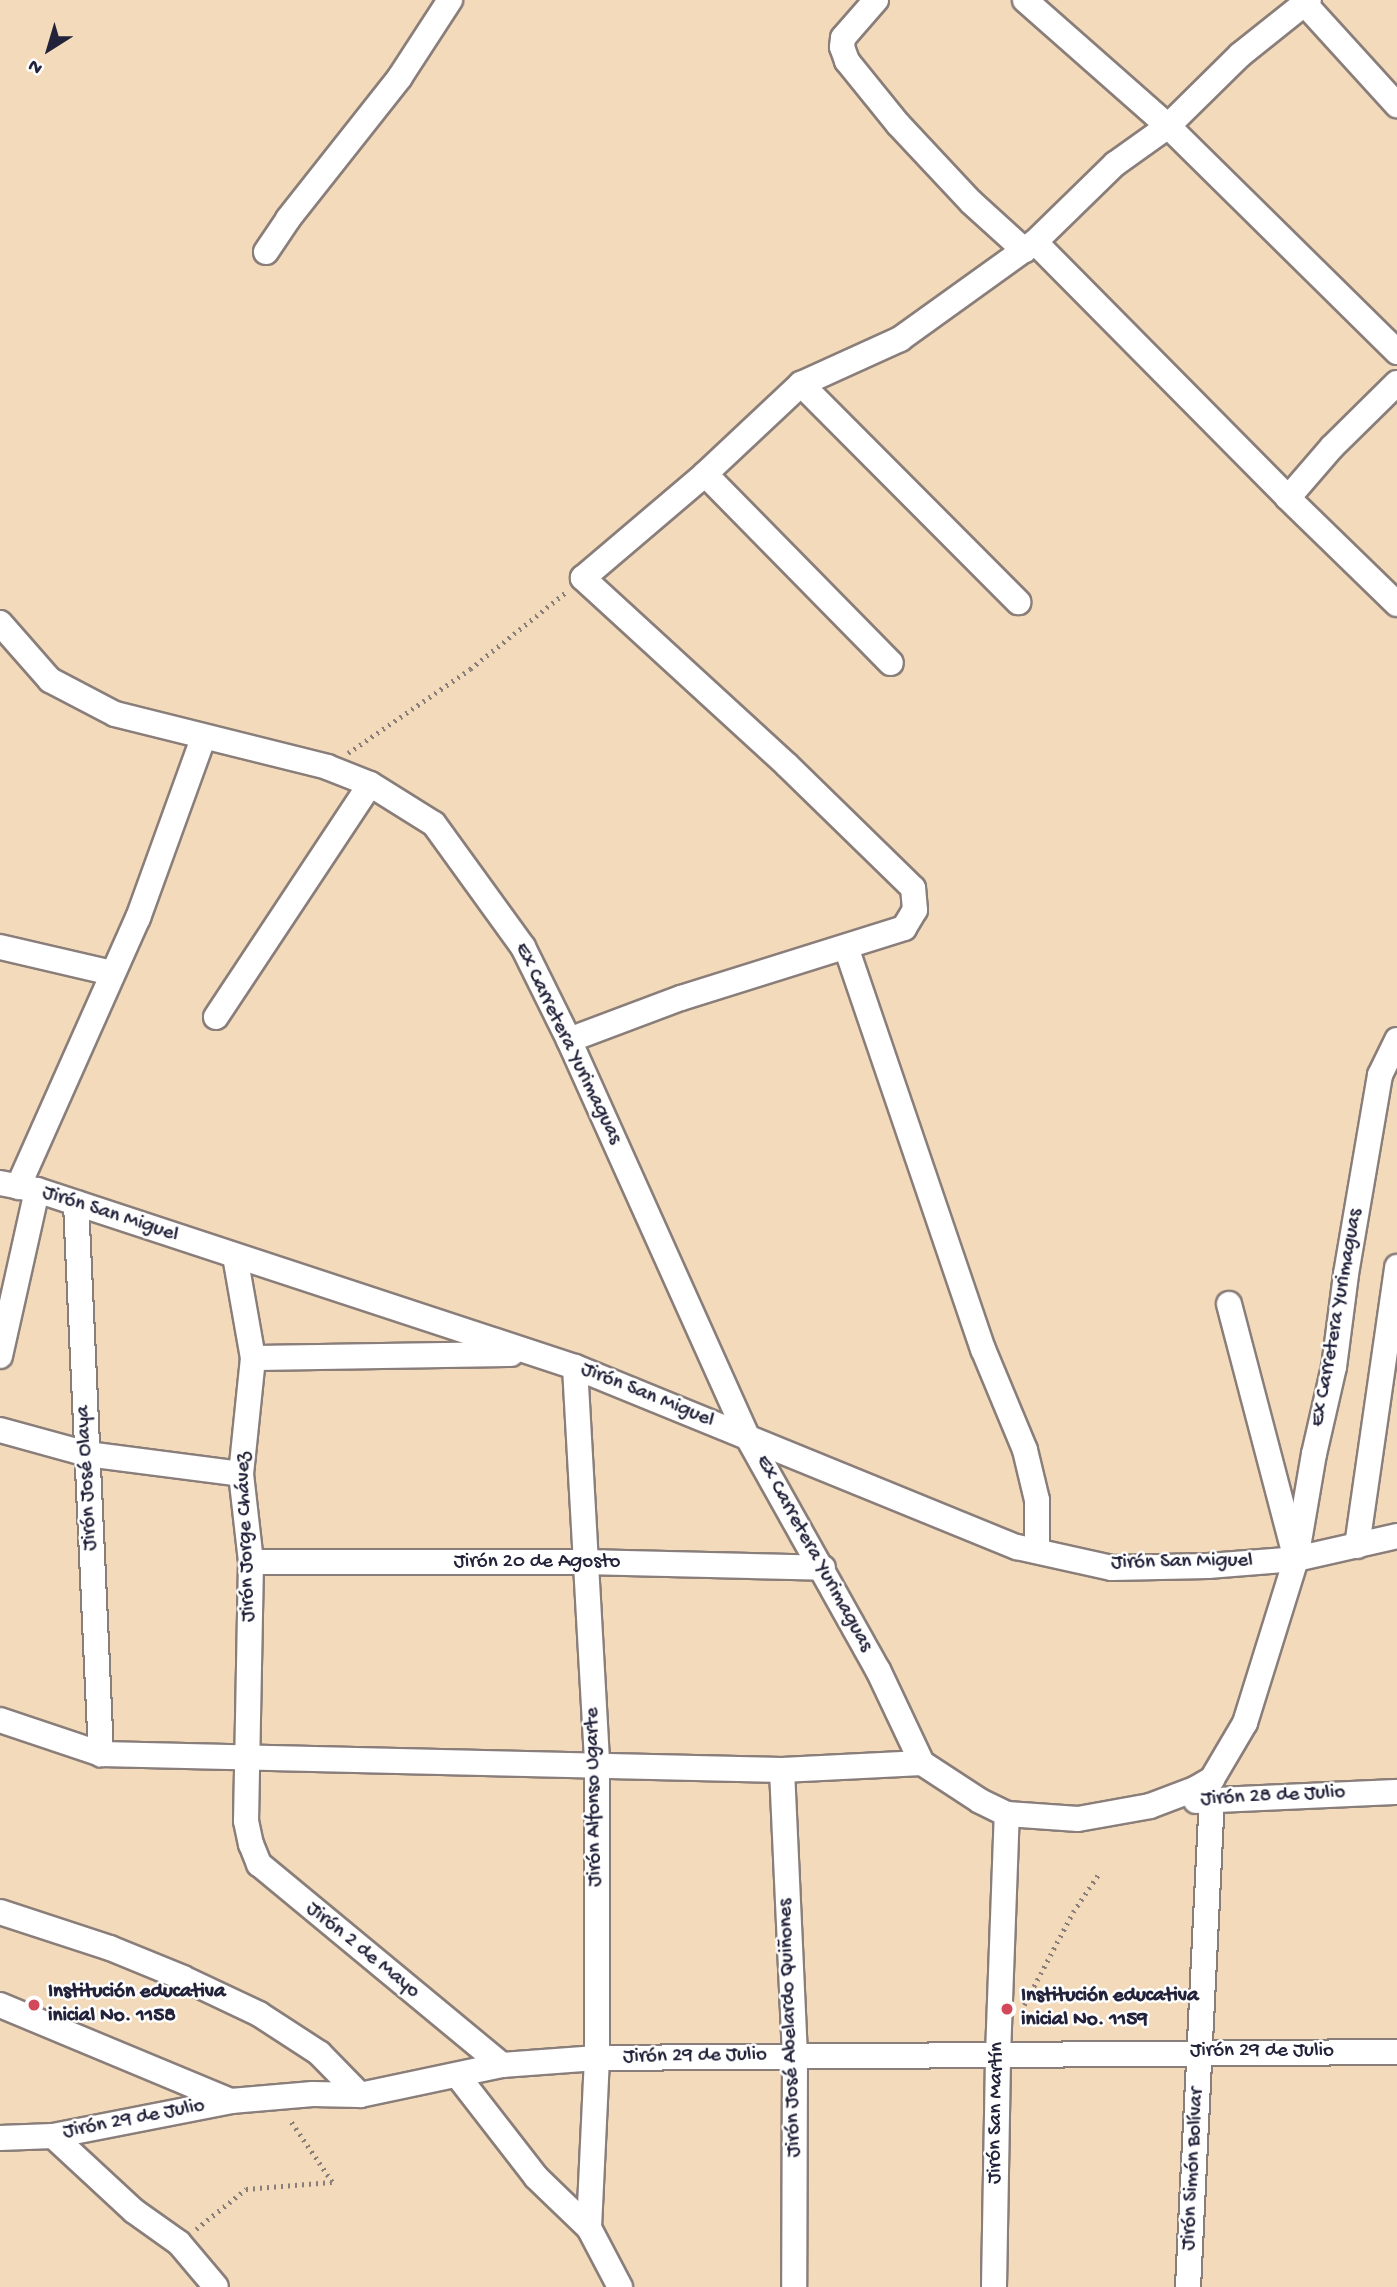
<!DOCTYPE html>
<html>
<head>
<meta charset="utf-8">
<style>
  body { margin:0 }
  #map { position:relative; width:1397px; height:2287px; overflow:hidden; background:#f2daba; font-family:"Gochi Hand",sans-serif }
  div>[style] { position:absolute }
  .path>* { height:4.5px; margin-top:-2.25px; transform-origin:0; background:repeating-linear-gradient(90deg,#8a7e7a 0 2px,transparent 0 7px) }
  .roads { filter:drop-shadow(2px 0 #8a7e7a) drop-shadow(-2px 0 #8a7e7a) drop-shadow(0 2px #8a7e7a) drop-shadow(0 -2px #8a7e7a) }
  .minor>* { height:24px; margin:-12px; padding:0 12px; transform-origin:12px; border-radius:12px; background:#fff }
  .dots>* { width:19px; height:19px; translate:-50% -50%; box-sizing:border-box; border:4px solid #fff; border-radius:50% }
  span { translate:-50% -50%; white-space:nowrap; text-align:center; line-height:1.15; -webkit-text-stroke:5px #fff; paint-order:stroke }
  .street-label { font-size:21px; color:#22223b }
  .poi-label { font-size:21px; color:#22223b; font-weight:700 }
  .left { translate:0 -50%; text-align:left }
  .north { position:absolute; left:14px; top:14px; width:70px; height:70px; -webkit-text-stroke:5px #fff; paint-order:stroke; rotate:217deg; font-size:19px; font-weight:700; line-height:28px; text-align:center; color:#22223b }
  .north::after { content:''; display:block; margin:auto; width:24px; height:32px; background:#22223b; clip-path:polygon(50% 0,100% 100%,50% 72%,0 100%) }
</style>
</head>
<body>
<div id="map">
  <div class="path">
    <i style="left:348px;top:753px;width:148px;rotate:-34.5deg"></i>
    <i style="left:470px;top:669px;width:123px;rotate:-38.7deg"></i>
    <i style="left:1024px;top:2005px;width:105px;rotate:-62.2deg"></i>
    <i style="left:1073px;top:1912px;width:45px;rotate:-56deg"></i>
    <i style="left:196px;top:2229px;width:64px;rotate:-38.7deg"></i>
    <i style="left:246px;top:2189px;width:86px;rotate:-4.7deg"></i>
    <i style="left:332px;top:2182px;width:76px;rotate:-124.3deg"></i>
  </div>
  <div class="roads">
    <div class="minor">
      <i style="left:876px;top:0;width:50px;rotate:131deg"></i>
      <i style="left:843px;top:38px;width:9px;rotate:96deg"></i>
      <i style="left:842px;top:47px;width:15px;rotate:70deg"></i>
      <i style="left:847px;top:61px;width:81px;rotate:51deg"></i>
      <i style="left:898px;top:124px;width:107px;rotate:46.9deg"></i>
      <i style="left:971px;top:202px;width:72px;rotate:42.2deg"></i>
      <i style="left:1025px;top:0;width:191px;rotate:41.4deg"></i>
      <i style="left:1168px;top:126px;width:322px;rotate:44.6deg"></i>
      <i style="left:1305px;top:4px;width:137px;rotate:47.7deg"></i>
      <i style="left:1035px;top:242px;width:360px;rotate:45.3deg"></i>
      <i style="left:1288px;top:498px;width:67px;rotate:-49.2deg"></i>
      <i style="left:1332px;top:447px;width:91px;rotate:-44.6deg"></i>
      <i style="left:266px;top:252px;width:40px;rotate:-56deg"></i>
      <i style="left:288px;top:219px;width:181px;rotate:-51.7deg"></i>
      <i style="left:400px;top:77px;width:92px;rotate:-57deg"></i>
      <i style="left:801px;top:384px;width:308px;rotate:45.1deg"></i>
      <i style="left:705px;top:474px;width:265px;rotate:45.5deg"></i>
      <i style="left:1288px;top:498px;width:152px;rotate:44.2deg"></i>
      <i style="left:0;top:623px;width:76px;rotate:48.7deg"></i>
      <i style="left:50px;top:680px;width:73px;rotate:27.6deg"></i>
      <i style="left:115px;top:714px;width:219px;rotate:14deg"></i>
      <i style="left:327px;top:767px;width:46px;rotate:21.6deg"></i>
      <i style="left:370px;top:784px;width:75px;rotate:32deg"></i>
      <i style="left:434px;top:824px;width:152px;rotate:54.1deg"></i>
      <i style="left:523px;top:947px;width:104px;rotate:63.7deg"></i>
      <i style="left:569px;top:1040px;width:434px;rotate:65.8deg"></i>
      <i style="left:747px;top:1436px;width:268px;rotate:60.8deg"></i>
      <i style="left:878px;top:1670px;width:103px;rotate:64.7deg"></i>
      <i style="left:922px;top:1763px;width:69px;rotate:33.2deg"></i>
      <i style="left:980px;top:1801px;width:30px;rotate:26deg"></i>
      <i style="left:1007px;top:1814px;width:71px;rotate:4deg"></i>
      <i style="left:1078px;top:1819px;width:73px;rotate:-10.2deg"></i>
      <i style="left:1150px;top:1806px;width:48px;rotate:-20.7deg"></i>
      <i style="left:1195px;top:1789px;width:20px;rotate:-30deg"></i>
      <i style="left:1212px;top:1779px;width:65px;rotate:-59.5deg"></i>
      <i style="left:1245px;top:1723px;width:172px;rotate:-72.7deg"></i>
      <i style="left:1296px;top:1559px;width:107px;rotate:-80.3deg"></i>
      <i style="left:1314px;top:1454px;width:89px;rotate:-77.1deg"></i>
      <i style="left:1334px;top:1367px;width:94px;rotate:-82.6deg"></i>
      <i style="left:1346px;top:1274px;width:202px;rotate:-80.3deg"></i>
      <i style="left:1380px;top:1075px;width:39px;rotate:-64deg"></i>
      <i style="left:0;top:947px;width:115px;rotate:13.1deg"></i>
      <i style="left:846px;top:947px;width:425px;rotate:71.2deg"></i>
      <i style="left:983px;top:1349px;width:109px;rotate:67.4deg"></i>
      <i style="left:1025px;top:1450px;width:51px;rotate:76.5deg"></i>
      <i style="left:1037px;top:1500px;width:51px;rotate:90deg"></i>
      <i style="left:216px;top:1017px;width:279px;rotate:-56.5deg"></i>
      <i style="left:569px;top:1040px;width:120px;rotate:-20.6deg"></i>
      <i style="left:681px;top:998px;width:234px;rotate:-17.4deg"></i>
      <i style="left:904px;top:928px;width:21px;rotate:-59deg"></i>
      <i style="left:915px;top:910px;width:22px;rotate:-95deg"></i>
      <i style="left:913px;top:888px;width:176px;rotate:-135.7deg"></i>
      <i style="left:787px;top:765px;width:277px;rotate:-137.5deg"></i>
      <i style="left:583px;top:578px;width:160px;rotate:-40.4deg"></i>
      <i style="left:705px;top:474px;width:132px;rotate:-43.2deg"></i>
      <i style="left:801px;top:384px;width:109px;rotate:-24.4deg"></i>
      <i style="left:900px;top:339px;width:166px;rotate:-35.7deg"></i>
      <i style="left:1035px;top:242px;width:112px;rotate:-44.3deg"></i>
      <i style="left:1115px;top:164px;width:65px;rotate:-35.6deg"></i>
      <i style="left:1168px;top:126px;width:101px;rotate:-44.6deg"></i>
      <i style="left:1240px;top:55px;width:88px;rotate:-38.6deg"></i>
      <i style="left:0;top:1183px;width:38px;rotate:11deg"></i>
      <i style="left:37px;top:1190px;width:566px;rotate:18.21deg"></i>
      <i style="left:575px;top:1367px;width:477px;rotate:22.2deg"></i>
      <i style="left:1017px;top:1547px;width:97px;rotate:12.5deg"></i>
      <i style="left:1112px;top:1568px;width:96px;rotate:-1.2deg"></i>
      <i style="left:1208px;top:1566px;width:88px;rotate:-4.5deg"></i>
      <i style="left:1296px;top:1559px;width:104px;rotate:-12.8deg"></i>
      <i style="left:18px;top:1187px;width:295px;rotate:-66deg"></i>
      <i style="left:138px;top:918px;width:191px;rotate:-70.1deg"></i>
      <i style="left:76px;top:1203px;width:552px;rotate:87.4deg"></i>
      <i style="left:235px;top:1256px;width:104px;rotate:80deg"></i>
      <i style="left:253px;top:1358px;width:117px;rotate:95.9deg"></i>
      <i style="left:241px;top:1474px;width:89px;rotate:83.5deg"></i>
      <i style="left:251px;top:1562px;width:259px;rotate:91.1deg"></i>
      <i style="left:246px;top:1821px;width:24px;rotate:78deg"></i>
      <i style="left:251px;top:1844px;width:22px;rotate:68deg"></i>
      <i style="left:259px;top:1864px;width:315px;rotate:39.6deg"></i>
      <i style="left:1229px;top:1304px;width:255px;rotate:75.3deg"></i>
      <i style="left:0;top:1356px;width:170px;rotate:-77.4deg"></i>
      <i style="left:253px;top:1358px;width:258px;rotate:-0.9deg"></i>
      <i style="left:575px;top:1367px;width:400px;rotate:86.8deg"></i>
      <i style="left:597px;top:1766px;width:292px;rotate:90deg"></i>
      <i style="left:597px;top:2058px;width:170px;rotate:92.7deg"></i>
      <i style="left:0;top:1430px;width:90px;rotate:15.4deg"></i>
      <i style="left:87px;top:1454px;width:155px;rotate:7.4deg"></i>
      <i style="left:1357px;top:1546px;width:282px;rotate:-81.8deg"></i>
      <i style="left:251px;top:1562px;width:333px"></i>
      <i style="left:584px;top:1562px;width:239px;rotate:1.4deg"></i>
      <i style="left:0;top:1720px;width:107px;rotate:18.6deg"></i>
      <i style="left:101px;top:1754px;width:681px;rotate:1.35deg"></i>
      <i style="left:782px;top:1770px;width:140px;rotate:-2.9deg"></i>
      <i style="left:782px;top:1770px;width:285px;rotate:87.4deg"></i>
      <i style="left:795px;top:2055px;width:232px;rotate:90.2deg"></i>
      <i style="left:1196px;top:1801px;width:201px;rotate:-2.6deg"></i>
      <i style="left:0;top:1912px;width:116px;rotate:18.1deg"></i>
      <i style="left:110px;top:1948px;width:79px;rotate:22.3deg"></i>
      <i style="left:183px;top:1978px;width:84px;rotate:25.3deg"></i>
      <i style="left:259px;top:2014px;width:72px;rotate:33deg"></i>
      <i style="left:319px;top:2053px;width:59px;rotate:45.7deg"></i>
      <i style="left:0;top:2005px;width:250px;rotate:22.6deg"></i>
      <i style="left:457px;top:2075px;width:129px;rotate:52.2deg"></i>
      <i style="left:536px;top:2177px;width:74px;rotate:43.9deg"></i>
      <i style="left:589px;top:2228px;width:67px;rotate:62.3deg"></i>
      <i style="left:53px;top:2136px;width:110px;rotate:42.8deg"></i>
      <i style="left:134px;top:2211px;width:55px;rotate:35.4deg"></i>
      <i style="left:179px;top:2243px;width:57px;rotate:49.9deg"></i>
      <i style="left:0;top:2138px;width:53px;rotate:-2.2deg"></i>
      <i style="left:53px;top:2136px;width:181px;rotate:-11.1deg"></i>
      <i style="left:231px;top:2101px;width:82px;rotate:-4.9deg"></i>
      <i style="left:313px;top:2094px;width:47px;rotate:1.2deg"></i>
      <i style="left:360px;top:2095px;width:145px;rotate:-11.9deg"></i>
      <i style="left:502px;top:2065px;width:95px;rotate:-4.2deg"></i>
      <i style="left:597px;top:2058px;width:800px;rotate:-0.43deg"></i>
      <i style="left:994px;top:2287px;width:232px;rotate:-89deg"></i>
      <i style="left:998px;top:2055px;width:241px;rotate:-87.9deg"></i>
      <i style="left:1188px;top:2287px;width:489px;rotate:-87.2deg"></i>
    </div>
  </div>
  <div class="dots">
    <i style="left:34px;top:2005px;background:#d1495b"></i>
    <i style="left:1007px;top:2009px;background:#d1495b"></i>
  </div>
  <div class="street-label">
    <span style="left:567px;top:1044px;rotate:64deg">Ex Carretera Yurimaguas</span>
    <span style="left:110px;top:1215px;rotate:18deg">Jirón San Miguel</span>
    <span style="left:1338px;top:1318px;rotate:-80deg">Ex Carretera Yurimaguas</span>
    <span style="left:647px;top:1396px;rotate:22deg">Jirón San Miguel</span>
    <span style="left:88px;top:1478px;rotate:-93deg">Jirón José Olaya</span>
    <span style="left:247px;top:1537px;rotate:-92deg">Jirón Jorge Chávez</span>
    <span style="left:813px;top:1554px;rotate:61deg">Ex Carretera Yurimaguas</span>
    <span style="left:537px;top:1563px">Jirón 20 de Agosto</span>
    <span style="left:1182px;top:1563px;rotate:-1deg">Jirón San Miguel</span>
    <span style="left:595px;top:1797px;rotate:-91deg">Jirón Alfonso Ugarte</span>
    <span style="left:1273px;top:1797px;rotate:-3deg">Jirón 28 de Julio</span>
    <span style="left:362px;top:1951px;rotate:39deg">Jirón 2 de Mayo</span>
    <span style="left:791px;top:2028px;rotate:-92deg">Jirón José Abelardo Quiñones</span>
    <span style="left:1262px;top:2052px">Jirón 29 de Julio</span>
    <span style="left:695px;top:2057px;rotate:-1deg">Jirón 29 de Julio</span>
    <span style="left:997px;top:2113px;rotate:-89deg">Jirón San Martín</span>
    <span style="left:134px;top:2120px;rotate:-11deg">Jirón 29 de Julio</span>
    <span style="left:1194px;top:2169px;rotate:-87deg">Jirón Simón Bolívar</span>
  </div>
  <div class="poi-label">
    <span class="left" style="left:48px;top:2005px">Institución educativa<br>inicial No. 1158</span>
    <span class="left" style="left:1021px;top:2009px">Institución educativa<br>inicial No. 1159</span>
  </div>
  <div class="north">N</div>
</div>
</body>
</html>
